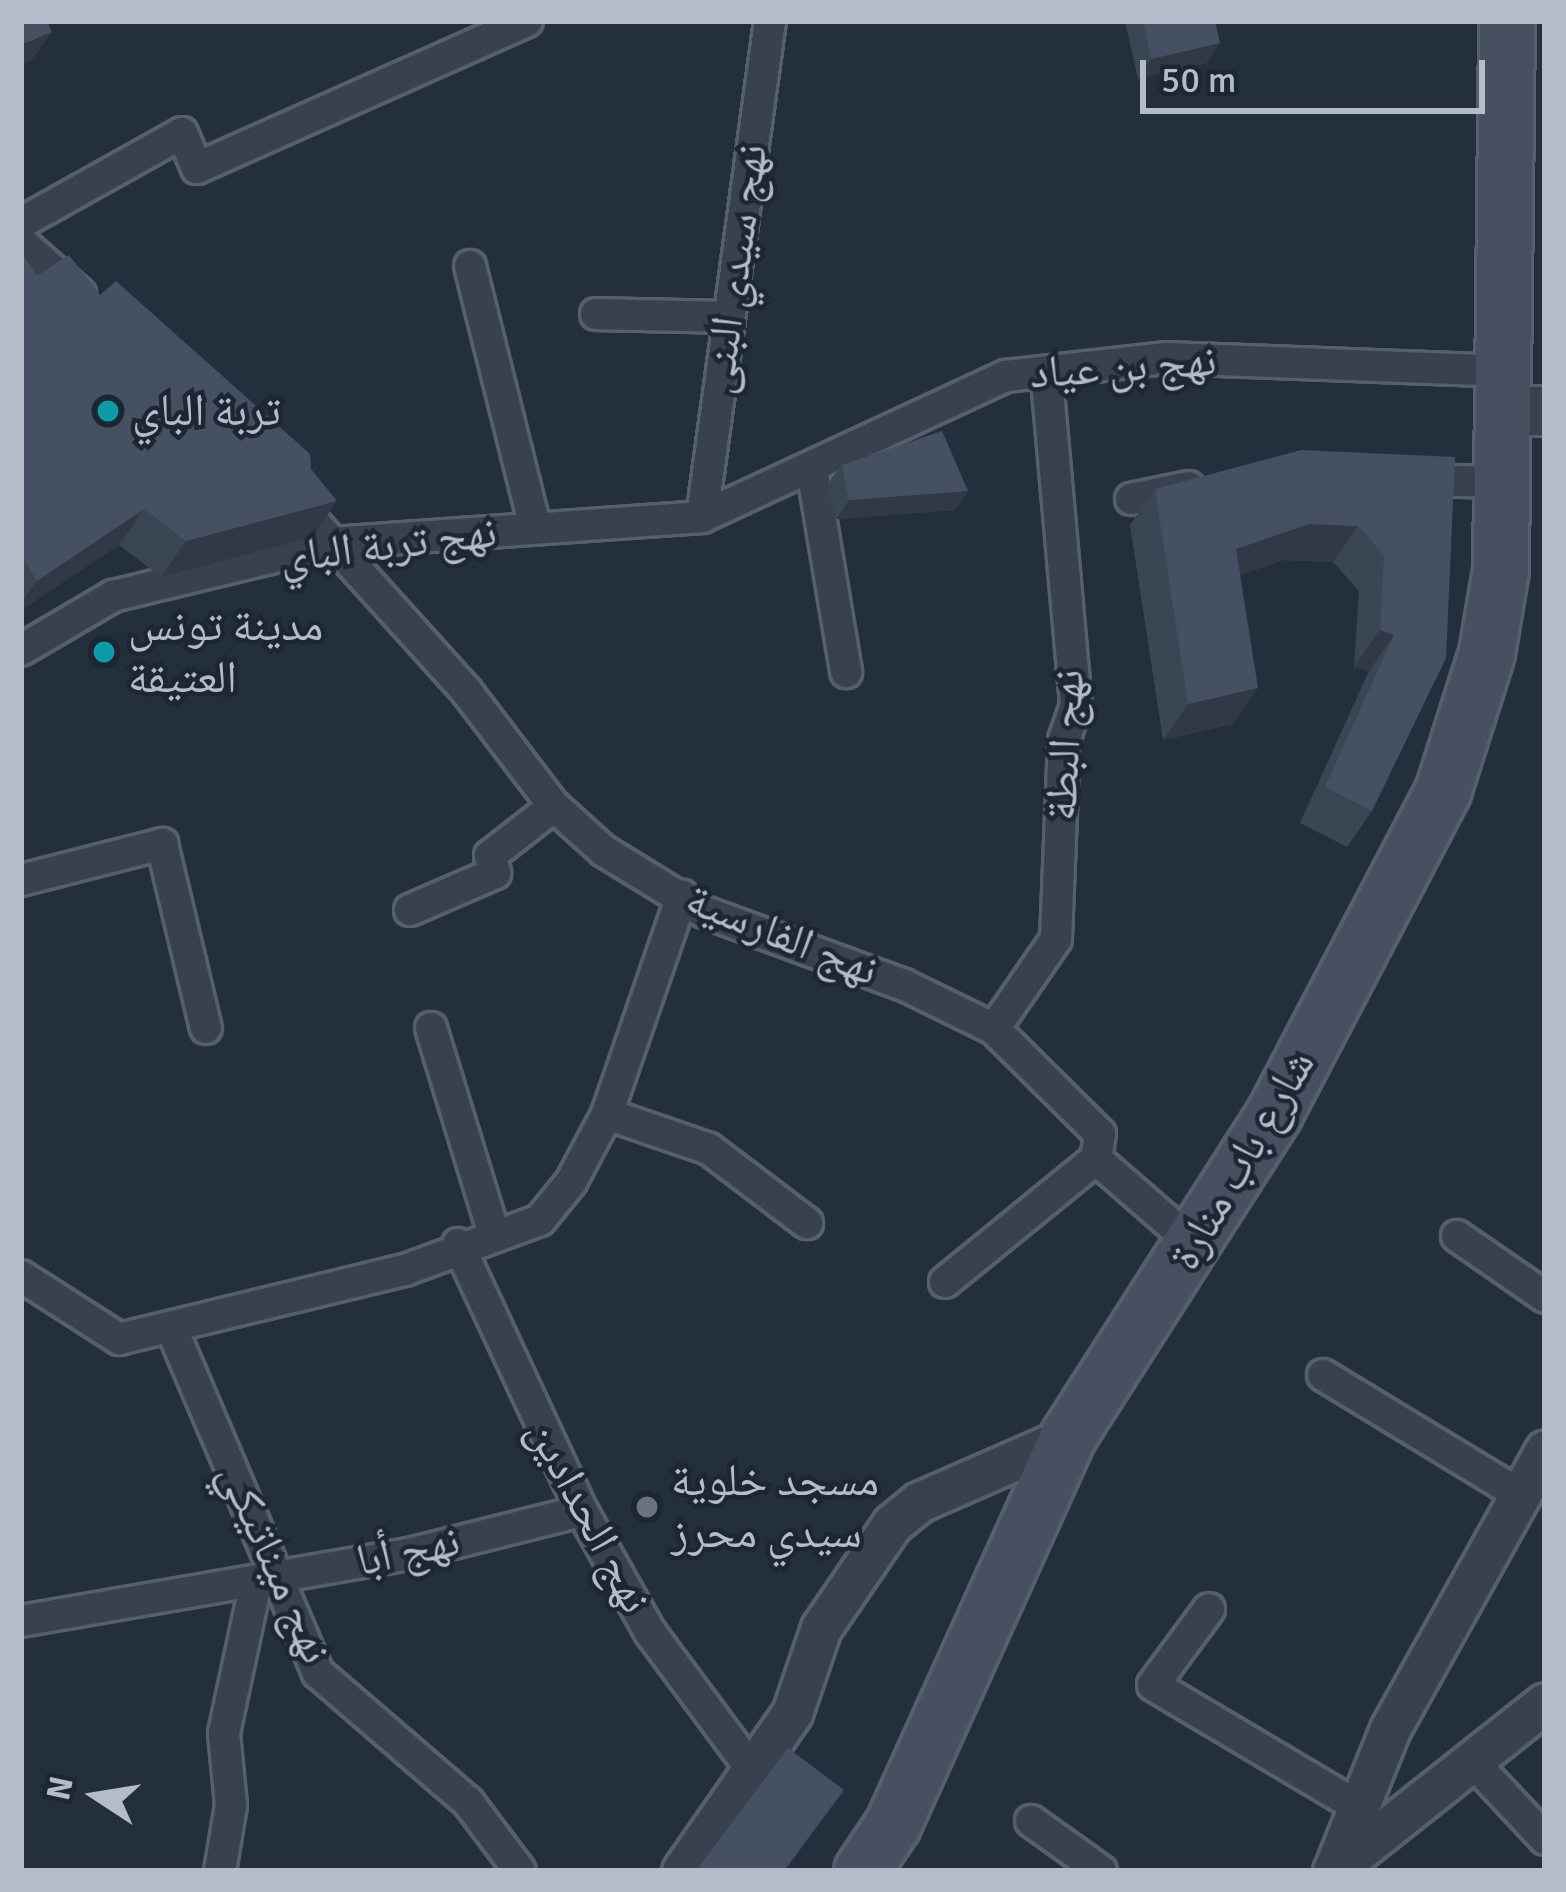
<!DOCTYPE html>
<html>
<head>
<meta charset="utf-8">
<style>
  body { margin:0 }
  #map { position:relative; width:1566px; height:1892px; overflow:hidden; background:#242f3e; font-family:Signika,"Noto Naskh Arabic",sans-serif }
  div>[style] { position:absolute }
  .roads { filter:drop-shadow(3px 0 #565f6c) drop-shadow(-3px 0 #565f6c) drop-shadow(0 3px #565f6c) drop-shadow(0 -3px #565f6c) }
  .pedestrian>* { height:30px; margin:-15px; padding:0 15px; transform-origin:15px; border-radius:15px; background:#38414e }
  .minor>* { height:39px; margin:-19.5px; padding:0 19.5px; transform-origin:19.5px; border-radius:19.5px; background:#38414e }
  .tertiary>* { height:48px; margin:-24px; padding:0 24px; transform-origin:24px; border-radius:24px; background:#38414e }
  .secondary>* { height:54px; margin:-27px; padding:0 27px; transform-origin:27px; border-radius:27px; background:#465061 }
  .wall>* { inset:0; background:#3b4654 }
  .shaded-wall>* { inset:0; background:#303945 }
  .building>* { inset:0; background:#455162 }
  .dots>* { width:33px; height:33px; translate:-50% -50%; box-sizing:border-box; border:6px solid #1d2633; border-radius:50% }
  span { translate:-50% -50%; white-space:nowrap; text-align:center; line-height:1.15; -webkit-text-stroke:9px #1d2633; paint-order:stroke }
  .street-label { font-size:45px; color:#b4bcc9 }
  .poi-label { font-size:45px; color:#b4bcc9 }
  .left { translate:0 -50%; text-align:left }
  .frame { position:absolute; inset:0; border:24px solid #b4bcc9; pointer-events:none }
  .north { position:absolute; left:36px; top:1736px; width:120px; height:120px; -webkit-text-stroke:9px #1d2633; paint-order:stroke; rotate:282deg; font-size:33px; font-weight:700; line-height:48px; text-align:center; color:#b4bcc9 }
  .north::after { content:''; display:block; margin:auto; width:42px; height:54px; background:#b4bcc9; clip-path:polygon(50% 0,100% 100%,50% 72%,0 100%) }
  .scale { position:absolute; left:1140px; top:60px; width:345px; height:54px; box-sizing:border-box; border:6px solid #b4bcc9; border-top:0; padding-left:15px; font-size:36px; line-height:42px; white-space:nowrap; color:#b4bcc9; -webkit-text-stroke:9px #1d2633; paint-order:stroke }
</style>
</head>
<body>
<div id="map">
  <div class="roads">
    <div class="pedestrian">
      <i style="left:21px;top:223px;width:184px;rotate:-29.2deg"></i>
      <i style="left:182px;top:133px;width:38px;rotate:67deg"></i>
      <i style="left:197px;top:168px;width:361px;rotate:-24deg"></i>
      <i style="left:21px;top:242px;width:79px;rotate:41.4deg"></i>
      <i style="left:470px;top:266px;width:269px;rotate:76deg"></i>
      <i style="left:596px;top:314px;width:132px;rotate:1.3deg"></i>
      <i style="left:812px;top:468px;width:207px;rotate:80.5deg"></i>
      <i style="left:1416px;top:480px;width:89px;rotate:1.3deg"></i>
      <i style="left:301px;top:496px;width:12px;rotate:90deg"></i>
      <i style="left:301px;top:508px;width:248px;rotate:47.9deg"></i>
      <i style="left:467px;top:692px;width:143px;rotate:52.7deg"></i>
      <i style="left:554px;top:806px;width:67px;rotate:42deg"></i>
      <i style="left:604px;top:851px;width:115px;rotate:31.5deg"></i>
      <i style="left:702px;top:911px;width:215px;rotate:20.1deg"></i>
      <i style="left:904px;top:985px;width:100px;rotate:26.1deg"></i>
      <i style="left:994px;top:1029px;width:149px;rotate:44.7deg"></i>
      <i style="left:1100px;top:1134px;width:25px;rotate:99deg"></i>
      <i style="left:1096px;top:1159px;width:131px;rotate:41deg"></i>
      <i style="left:1131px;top:499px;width:59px;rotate:-11.7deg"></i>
      <i style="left:702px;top:517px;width:501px;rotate:-82.19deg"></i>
      <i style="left:21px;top:650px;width:107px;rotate:-30.4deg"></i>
      <i style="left:113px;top:596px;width:225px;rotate:-13.6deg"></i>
      <i style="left:332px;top:543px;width:371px;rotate:-4deg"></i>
      <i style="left:702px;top:517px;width:335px;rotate:-24.9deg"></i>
      <i style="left:1006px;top:376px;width:162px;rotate:-6.4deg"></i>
      <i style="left:1167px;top:358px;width:336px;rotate:2.2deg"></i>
      <i style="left:21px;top:880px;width:146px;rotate:-14.3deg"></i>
      <i style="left:162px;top:844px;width:189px;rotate:76.6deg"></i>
      <i style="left:410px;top:910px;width:93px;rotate:-23.5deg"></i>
      <i style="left:495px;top:873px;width:18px;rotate:-106deg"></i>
      <i style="left:490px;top:856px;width:81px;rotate:-38deg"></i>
      <i style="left:431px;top:1028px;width:215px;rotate:73deg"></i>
      <i style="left:994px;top:1029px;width:109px;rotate:-55.4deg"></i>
      <i style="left:1056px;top:939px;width:199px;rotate:-87.7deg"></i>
      <i style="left:1064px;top:740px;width:37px;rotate:-71deg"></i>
      <i style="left:1076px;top:705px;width:334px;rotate:-95.1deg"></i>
      <i style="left:607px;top:1114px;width:108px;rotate:18.9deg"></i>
      <i style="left:709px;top:1149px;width:123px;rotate:37.1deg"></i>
      <i style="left:1457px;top:1236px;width:107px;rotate:34.7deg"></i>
      <i style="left:458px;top:1244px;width:294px;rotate:65.1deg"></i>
      <i style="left:582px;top:1511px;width:139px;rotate:60.7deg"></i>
      <i style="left:650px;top:1632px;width:172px;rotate:53.5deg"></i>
      <i style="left:21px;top:1276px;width:117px;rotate:32.7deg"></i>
      <i style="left:119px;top:1339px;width:294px;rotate:-13.6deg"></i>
      <i style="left:405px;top:1270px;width:144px;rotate:-20.3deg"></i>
      <i style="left:540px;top:1220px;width:49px;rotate:-50.8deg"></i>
      <i style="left:571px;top:1182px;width:77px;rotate:-62.1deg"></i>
      <i style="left:607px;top:1114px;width:231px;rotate:-71deg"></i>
      <i style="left:945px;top:1282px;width:195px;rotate:-39.2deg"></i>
      <i style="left:171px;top:1327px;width:376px;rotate:67deg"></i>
      <i style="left:318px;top:1673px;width:198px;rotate:40.7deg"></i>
      <i style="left:468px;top:1802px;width:86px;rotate:53deg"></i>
      <i style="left:1323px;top:1375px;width:223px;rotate:31.3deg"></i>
      <i style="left:1209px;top:1609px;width:94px;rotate:126.4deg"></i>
      <i style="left:1153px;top:1685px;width:235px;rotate:30.7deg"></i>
      <i style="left:21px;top:1621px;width:394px;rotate:-9.8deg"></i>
      <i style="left:409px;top:1554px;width:178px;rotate:-14deg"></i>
      <i style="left:1474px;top:1763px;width:104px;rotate:46.9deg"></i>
      <i style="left:1031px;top:1821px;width:86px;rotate:35.5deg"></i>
      <i style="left:220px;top:1871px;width:67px;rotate:-80.5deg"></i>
      <i style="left:231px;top:1805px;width:72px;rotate:-95.6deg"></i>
      <i style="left:224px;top:1733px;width:154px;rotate:-78deg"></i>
    </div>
    <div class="minor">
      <i style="left:1334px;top:1869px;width:151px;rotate:-68.2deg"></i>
      <i style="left:1390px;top:1729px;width:319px;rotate:-60.9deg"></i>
      <i style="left:682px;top:1871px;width:193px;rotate:-55.2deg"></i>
      <i style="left:792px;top:1713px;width:90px;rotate:-71.2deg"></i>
      <i style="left:821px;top:1628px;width:126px;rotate:-55.7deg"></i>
      <i style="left:892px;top:1524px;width:35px;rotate:-39deg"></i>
      <i style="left:919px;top:1502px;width:163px;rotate:-23.6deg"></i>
      <i style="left:1333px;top:1871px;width:270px;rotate:-38.4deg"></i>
    </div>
    <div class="tertiary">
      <i style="left:1502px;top:411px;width:43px"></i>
    </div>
    <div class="secondary">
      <i style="left:862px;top:1871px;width:55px;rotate:-56deg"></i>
      <i style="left:893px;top:1825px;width:426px;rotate:-65.7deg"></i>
      <i style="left:1068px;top:1437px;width:384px;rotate:-57.4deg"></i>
      <i style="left:1275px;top:1113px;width:362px;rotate:-62.4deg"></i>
      <i style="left:1443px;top:792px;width:146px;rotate:-72.4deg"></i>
      <i style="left:1487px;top:653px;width:84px;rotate:-80.4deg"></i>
      <i style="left:1501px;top:570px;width:549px;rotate:-89.37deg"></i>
    </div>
  </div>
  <div class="wall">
    <i style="clip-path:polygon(1125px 21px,1215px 21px,1207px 63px,1138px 79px)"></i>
    <i style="clip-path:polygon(21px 252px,37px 276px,100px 295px,312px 537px,161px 577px,119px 545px,21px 610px)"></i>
    <i style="clip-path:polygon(1455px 457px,1372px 811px,1347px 847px,1300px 823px,1369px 671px,1354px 667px,1359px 591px,1333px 562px,1284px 560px,1240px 575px,1233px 724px,1163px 740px,1130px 525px,1155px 489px)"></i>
    <i style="clip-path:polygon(842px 465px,968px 491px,955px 510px,836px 519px,828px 484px)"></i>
  </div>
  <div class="shaded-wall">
    <i style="clip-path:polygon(52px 32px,32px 60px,21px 65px,21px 45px)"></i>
    <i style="clip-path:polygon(1220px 43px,1207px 63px,1138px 79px,1151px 59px)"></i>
    <i style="clip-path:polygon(968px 491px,955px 510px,836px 519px,849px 500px)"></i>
    <i style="clip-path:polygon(337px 501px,312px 537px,161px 577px,186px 541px)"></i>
    <i style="clip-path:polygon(144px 509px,119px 545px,21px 610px,21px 603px,37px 581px)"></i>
    <i style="clip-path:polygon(1309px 524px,1358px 526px,1333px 562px,1284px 560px,1211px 585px,1236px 549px)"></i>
    <i style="clip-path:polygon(1380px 630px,1394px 635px,1369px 671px,1354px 667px)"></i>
    <i style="clip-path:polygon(1258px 688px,1233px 724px,1163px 740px,1188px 704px)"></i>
  </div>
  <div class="building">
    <i style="clip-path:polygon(21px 21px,47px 21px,52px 32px,21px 45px)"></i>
    <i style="clip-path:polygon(1143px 21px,1215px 21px,1220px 43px,1151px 59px)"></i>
    <i style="clip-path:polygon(21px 252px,37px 276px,69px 255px,100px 295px,116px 281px,310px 454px,311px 469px,337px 501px,186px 541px,144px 509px,37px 581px,21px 554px,21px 321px,25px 319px,21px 314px)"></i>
    <i style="clip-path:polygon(942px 431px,968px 491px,849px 500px,842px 465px)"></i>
    <i style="clip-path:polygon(1301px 450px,1455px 457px,1446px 658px,1372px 811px,1325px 787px,1394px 635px,1380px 630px,1384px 555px,1358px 526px,1309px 524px,1236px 549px,1258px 688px,1188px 704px,1155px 489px)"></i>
    <i style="clip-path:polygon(788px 1748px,844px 1790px,784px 1871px,704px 1871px,699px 1867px)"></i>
  </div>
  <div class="dots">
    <i style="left:108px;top:411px;background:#0f9aa8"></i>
    <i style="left:104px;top:652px;background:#0f9aa8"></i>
    <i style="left:647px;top:1507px;background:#6b7280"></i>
  </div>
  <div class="street-label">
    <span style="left:735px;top:269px;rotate:-82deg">نهج سيدي البنى</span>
    <span style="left:1123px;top:367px;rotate:-4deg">نهج بن عياد</span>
    <span style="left:388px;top:545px;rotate:-7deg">نهج تربة الباي</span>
    <span style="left:1065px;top:745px;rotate:-87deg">نهج البطة</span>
    <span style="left:782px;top:935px;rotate:22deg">نهج الفارسية</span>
    <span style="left:1242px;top:1160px;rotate:-60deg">شارع باب منارة</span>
    <span style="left:589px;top:1516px;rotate:62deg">نهج الحدادين</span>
    <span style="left:408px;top:1551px;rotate:-12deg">نهج أبا</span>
    <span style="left:275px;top:1563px;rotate:66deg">نهج ميناتيكي</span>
  </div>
  <div class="poi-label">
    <span class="left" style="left:132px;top:411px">تربة الباي</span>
    <span class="left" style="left:128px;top:652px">مدينة تونس<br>العتيقة</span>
    <span class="left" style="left:671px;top:1507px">مسجد خلوية<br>سيدي محرز</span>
  </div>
  <div class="frame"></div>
  <div class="north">N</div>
  <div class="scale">50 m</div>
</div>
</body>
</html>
